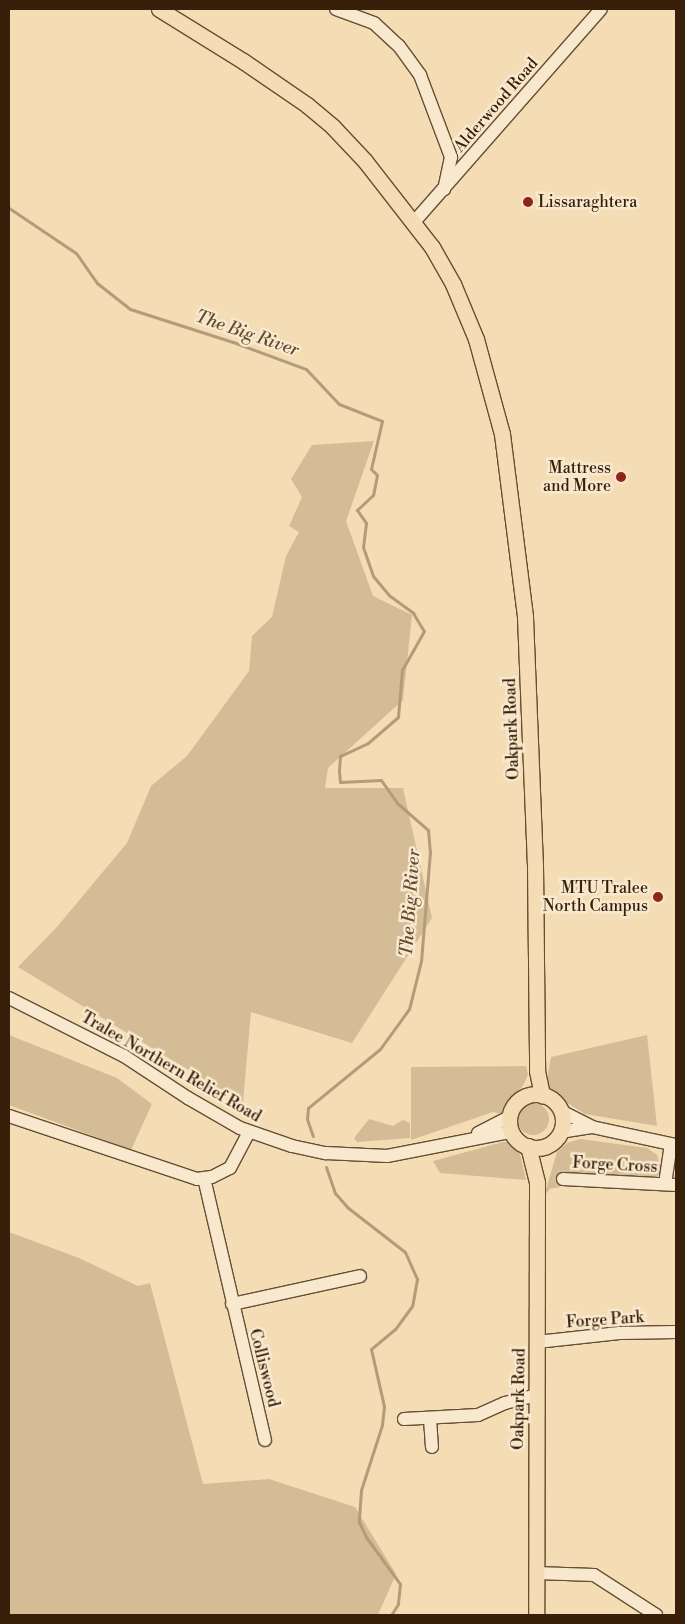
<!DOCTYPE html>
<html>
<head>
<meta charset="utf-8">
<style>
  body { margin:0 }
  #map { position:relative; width:685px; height:1624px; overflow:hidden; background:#f4dcb4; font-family:"Libre Bodoni",serif }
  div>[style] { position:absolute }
  .green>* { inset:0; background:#d4bc97 }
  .round { border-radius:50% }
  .stream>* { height:3px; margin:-1.5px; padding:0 1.5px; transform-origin:1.5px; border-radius:1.5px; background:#b49c7a }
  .roads { filter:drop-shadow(1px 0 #664e34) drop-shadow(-1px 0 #664e34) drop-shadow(0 1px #664e34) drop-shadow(0 -1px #664e34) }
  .minor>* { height:12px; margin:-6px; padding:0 6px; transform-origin:6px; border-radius:6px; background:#f8e8ce }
  .major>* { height:15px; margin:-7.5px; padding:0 7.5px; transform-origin:7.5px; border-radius:7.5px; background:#f4dcb4 }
  .major>.ring { margin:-7.5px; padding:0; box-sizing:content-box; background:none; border:15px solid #f4dcb4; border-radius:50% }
  .dots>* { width:14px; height:14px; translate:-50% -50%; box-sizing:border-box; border:2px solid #f8e8ce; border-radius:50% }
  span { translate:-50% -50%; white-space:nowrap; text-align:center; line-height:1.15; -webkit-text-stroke:5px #f8e8ce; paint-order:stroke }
  .street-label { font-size:16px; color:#371f0a }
  .poi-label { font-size:16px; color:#371f0a }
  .left { translate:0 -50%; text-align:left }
  .right { translate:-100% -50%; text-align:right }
  .water-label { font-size:18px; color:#634b31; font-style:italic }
  .frame { position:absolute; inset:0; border:10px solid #371f0a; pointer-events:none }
</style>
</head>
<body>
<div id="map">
  <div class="green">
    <i style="clip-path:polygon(374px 441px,346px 521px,373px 596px,412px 615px,403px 700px,328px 768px,325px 788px,403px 788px,432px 918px,352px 1043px,251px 1012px,243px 1103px,18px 967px,56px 928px,127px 843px,151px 786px,187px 756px,249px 671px,252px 636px,272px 617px,286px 556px,299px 532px,289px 526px,302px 497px,291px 479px,312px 445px)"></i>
    <i class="round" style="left:565px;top:877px;width:18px;height:18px"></i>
    <i style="clip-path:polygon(9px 1035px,117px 1078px,152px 1104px,131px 1150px,9px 1105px)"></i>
    <i style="clip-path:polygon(647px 1035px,657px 1126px,585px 1114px,561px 1099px,549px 1087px,547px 1079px,551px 1057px)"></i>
    <i style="clip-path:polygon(526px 1066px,528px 1074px,524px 1084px,502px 1114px,493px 1112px,411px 1140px,411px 1067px)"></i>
    <i class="round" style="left:517px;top:1103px;width:32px;height:32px"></i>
    <i style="clip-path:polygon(369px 1119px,393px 1126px,403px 1120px,410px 1123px,410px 1138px,357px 1142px,354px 1138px)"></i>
    <i style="clip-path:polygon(580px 1139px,647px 1148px,657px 1155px,661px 1168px,657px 1178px,561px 1172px,560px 1187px,550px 1189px,544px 1196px,557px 1152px,567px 1143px)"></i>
    <i style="clip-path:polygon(503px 1142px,509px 1142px,520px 1154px,526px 1180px,440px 1173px,433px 1161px)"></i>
    <i style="clip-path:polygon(9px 1232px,79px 1258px,138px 1286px,150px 1283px,203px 1484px,269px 1479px,355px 1507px,396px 1574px,378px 1615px,9px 1615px)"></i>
  </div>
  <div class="stream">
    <i style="left:9px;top:208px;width:81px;rotate:33.9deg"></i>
    <i style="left:76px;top:253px;width:37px;rotate:55deg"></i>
    <i style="left:97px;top:283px;width:42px;rotate:38.2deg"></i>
    <i style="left:130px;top:309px;width:108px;rotate:17.8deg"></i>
    <i style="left:233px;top:342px;width:78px;rotate:20.3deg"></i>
    <i style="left:306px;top:369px;width:48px;rotate:46.7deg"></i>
    <i style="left:339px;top:404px;width:46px;rotate:21.6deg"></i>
    <i style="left:382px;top:421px;width:49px;rotate:102.9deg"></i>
    <i style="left:371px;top:469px;width:8px;rotate:45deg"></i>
    <i style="left:377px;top:475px;width:20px;rotate:101deg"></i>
    <i style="left:373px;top:495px;width:22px;rotate:137deg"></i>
    <i style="left:357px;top:510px;width:16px;rotate:55deg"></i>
    <i style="left:366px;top:523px;width:24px;rotate:97deg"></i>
    <i style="left:363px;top:547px;width:31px;rotate:71deg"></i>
    <i style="left:373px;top:576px;width:26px;rotate:50deg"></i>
    <i style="left:390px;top:596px;width:29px;rotate:36deg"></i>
    <i style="left:413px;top:613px;width:21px;rotate:59deg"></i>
    <i style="left:424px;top:631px;width:45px;rotate:119.4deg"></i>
    <i style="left:402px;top:670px;width:47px;rotate:94.9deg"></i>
    <i style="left:398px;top:717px;width:40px;rotate:139deg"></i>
    <i style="left:368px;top:743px;width:31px;rotate:155deg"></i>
    <i style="left:340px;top:756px;width:15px;rotate:94deg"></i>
    <i style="left:339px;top:771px;width:11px;rotate:85deg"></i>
    <i style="left:340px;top:782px;width:41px;rotate:-2.8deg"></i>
    <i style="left:381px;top:780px;width:28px;rotate:55deg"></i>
    <i style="left:397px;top:803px;width:41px;rotate:41.1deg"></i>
    <i style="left:428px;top:830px;width:22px;rotate:85deg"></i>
    <i style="left:430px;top:852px;width:109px;rotate:94.7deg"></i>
    <i style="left:421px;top:961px;width:49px;rotate:104deg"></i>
    <i style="left:409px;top:1009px;width:49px;rotate:125.9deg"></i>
    <i style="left:380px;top:1049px;width:93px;rotate:140.7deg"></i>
    <i style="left:308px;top:1108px;width:11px;rotate:95deg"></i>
    <i style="left:307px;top:1119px;width:18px;rotate:71deg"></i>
    <i style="left:326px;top:1167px;width:28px;rotate:71deg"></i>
    <i style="left:335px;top:1193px;width:18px;rotate:49deg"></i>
    <i style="left:347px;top:1207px;width:73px;rotate:37.8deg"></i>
    <i style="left:405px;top:1252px;width:30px;rotate:66deg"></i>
    <i style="left:417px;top:1279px;width:27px;rotate:100deg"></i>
    <i style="left:412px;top:1306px;width:29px;rotate:126deg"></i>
    <i style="left:395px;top:1329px;width:31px;rotate:140deg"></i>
    <i style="left:371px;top:1349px;width:58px;rotate:77.2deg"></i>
    <i style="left:384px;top:1406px;width:19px;rotate:96deg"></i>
    <i style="left:382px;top:1425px;width:68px;rotate:107.9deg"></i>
    <i style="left:361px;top:1490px;width:32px;rotate:94deg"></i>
    <i style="left:359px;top:1522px;width:17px;rotate:65deg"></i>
    <i style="left:366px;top:1537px;width:58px;rotate:54.1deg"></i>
    <i style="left:400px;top:1584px;width:20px;rotate:96deg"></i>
    <i style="left:398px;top:1604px;width:13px;rotate:122deg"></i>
  </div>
  <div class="roads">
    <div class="minor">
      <i style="left:336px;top:9px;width:40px;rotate:20.2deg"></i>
      <i style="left:374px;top:23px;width:34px;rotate:43deg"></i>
      <i style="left:399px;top:46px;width:36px;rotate:54deg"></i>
      <i style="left:420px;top:75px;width:88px;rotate:69.3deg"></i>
      <i style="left:451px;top:157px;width:33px;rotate:102deg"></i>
      <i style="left:414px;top:222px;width:283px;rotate:-48.7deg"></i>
      <i style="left:9px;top:998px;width:129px;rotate:26.8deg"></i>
      <i style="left:124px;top:1056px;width:77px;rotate:33.3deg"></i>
      <i style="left:188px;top:1098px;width:60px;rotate:30deg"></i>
      <i style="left:240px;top:1128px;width:55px;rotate:19.1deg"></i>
      <i style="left:292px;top:1146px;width:35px;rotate:12deg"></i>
      <i style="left:326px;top:1153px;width:61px;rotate:2.8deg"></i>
      <i style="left:387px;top:1156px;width:126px;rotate:-11deg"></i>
      <i style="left:561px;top:1111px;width:35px;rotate:27deg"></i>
      <i style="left:592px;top:1127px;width:86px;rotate:12.1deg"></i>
      <i style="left:9px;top:1116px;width:198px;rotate:18.5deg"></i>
      <i style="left:197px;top:1179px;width:15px;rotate:-8deg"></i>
      <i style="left:212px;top:1177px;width:20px;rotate:-27deg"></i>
      <i style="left:230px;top:1168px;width:41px;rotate:-62.2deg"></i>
      <i style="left:560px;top:1132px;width:32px;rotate:-9deg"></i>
      <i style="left:478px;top:1133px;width:36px;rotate:-27deg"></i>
      <i style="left:204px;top:1178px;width:269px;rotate:76.9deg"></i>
      <i style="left:563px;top:1179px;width:113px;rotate:3deg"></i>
      <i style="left:665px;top:1184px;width:40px;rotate:-81.5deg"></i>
      <i style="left:232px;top:1304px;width:131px;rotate:-12.3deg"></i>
      <i style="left:537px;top:1342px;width:83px;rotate:-6.2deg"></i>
      <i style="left:620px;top:1333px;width:56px;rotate:-1deg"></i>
      <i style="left:404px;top:1419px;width:74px;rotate:-3.1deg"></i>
      <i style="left:478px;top:1415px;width:30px;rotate:-24deg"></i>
      <i style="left:505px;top:1403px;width:32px;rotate:-14deg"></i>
      <i style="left:430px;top:1419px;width:28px;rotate:86deg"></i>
      <i style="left:536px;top:1573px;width:58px;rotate:2deg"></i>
      <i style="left:594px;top:1575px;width:74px;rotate:32.8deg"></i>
    </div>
    <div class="major">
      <i style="left:159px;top:9px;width:99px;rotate:31.8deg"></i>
      <i style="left:243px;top:61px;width:78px;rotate:34.5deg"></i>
      <i style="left:307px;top:105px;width:34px;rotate:40deg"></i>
      <i style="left:333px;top:127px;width:47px;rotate:46.7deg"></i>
      <i style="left:365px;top:161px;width:109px;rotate:52.1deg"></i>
      <i style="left:432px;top:247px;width:43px;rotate:60.4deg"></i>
      <i style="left:453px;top:284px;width:60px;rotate:67.3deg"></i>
      <i style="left:476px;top:339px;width:98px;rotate:74.7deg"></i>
      <i style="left:502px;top:434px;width:184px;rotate:82.8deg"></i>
      <i style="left:525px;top:617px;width:248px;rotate:87.7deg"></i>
      <i style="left:535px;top:865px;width:206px;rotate:89.4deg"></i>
      <i style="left:537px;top:1071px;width:25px;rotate:78deg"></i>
      <i class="ring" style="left:509px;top:1094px;width:39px;height:39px"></i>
      <i style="left:528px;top:1146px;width:38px;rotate:76deg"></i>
      <i style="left:537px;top:1183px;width:432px;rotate:90.1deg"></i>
    </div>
  </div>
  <div class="dots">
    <i style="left:528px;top:202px;background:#8f2418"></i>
    <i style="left:621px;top:477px;background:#8f2418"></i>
    <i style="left:658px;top:897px;background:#8f2418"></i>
  </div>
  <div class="street-label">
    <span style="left:496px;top:105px;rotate:-49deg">Alderwood Road</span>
    <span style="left:512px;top:729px;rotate:-92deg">Oakpark Road</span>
    <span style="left:171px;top:1067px;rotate:30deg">Tralee Northern Relief Road</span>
    <span style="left:615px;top:1165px;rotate:3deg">Forge Cross</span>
    <span style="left:605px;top:1320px;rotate:-4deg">Forge Park</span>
    <span style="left:264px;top:1368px;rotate:76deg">Colliswood</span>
    <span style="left:519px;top:1399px;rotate:-89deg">Oakpark Road</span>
  </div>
  <div class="poi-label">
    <span class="left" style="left:538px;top:202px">Lissaraghtera</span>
    <span class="right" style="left:611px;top:477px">Mattress<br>and More</span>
    <span class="right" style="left:648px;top:897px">MTU Tralee<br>North Campus</span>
  </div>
  <div class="water-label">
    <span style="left:247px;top:334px;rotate:19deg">The Big River</span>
    <span style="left:411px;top:903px;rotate:-86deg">The Big River</span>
  </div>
  <div class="frame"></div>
</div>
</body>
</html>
